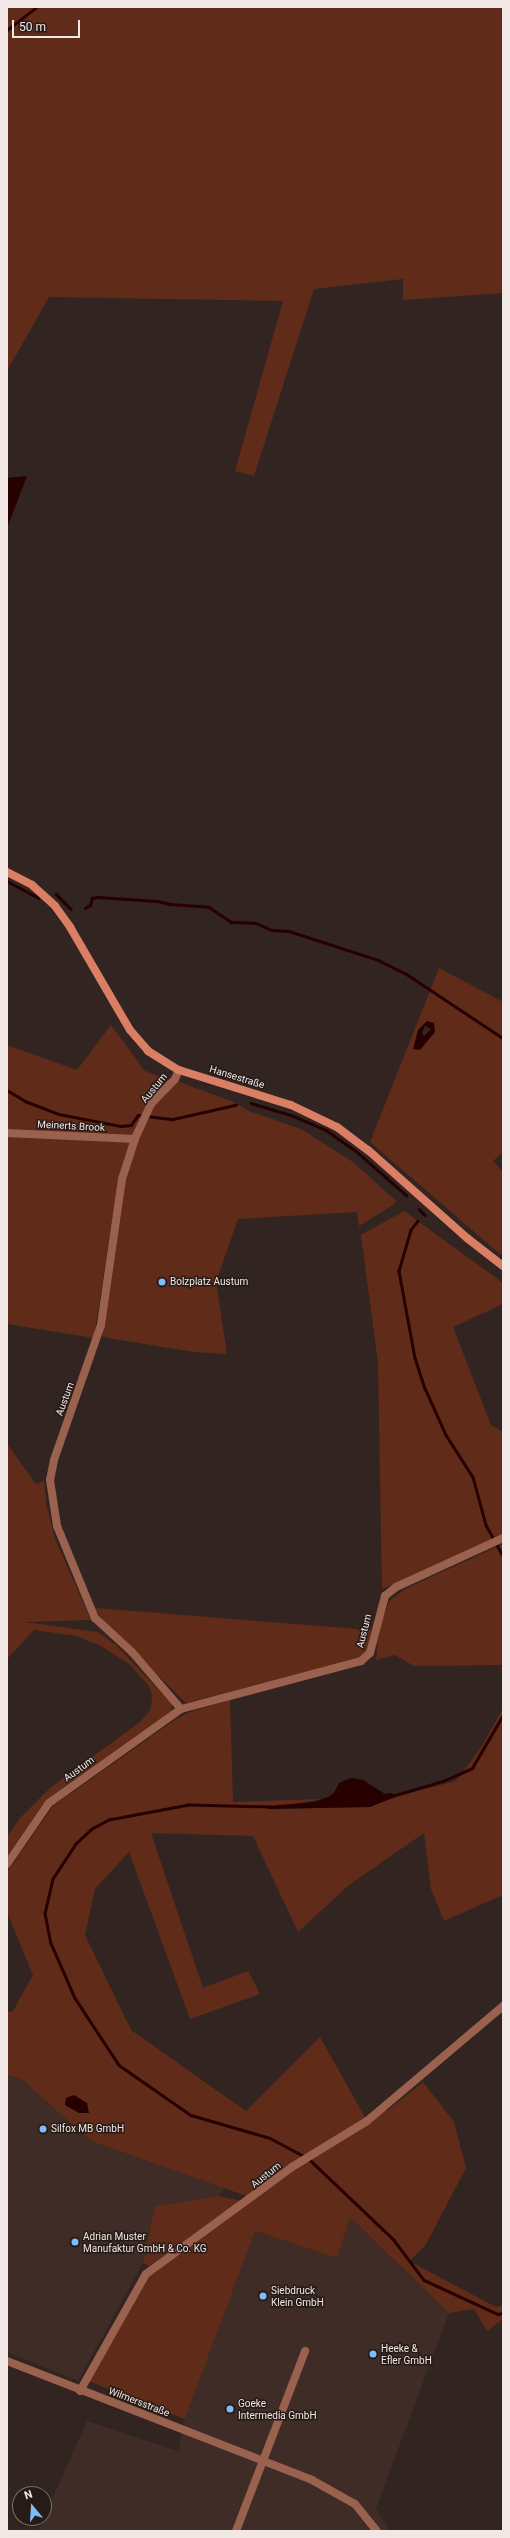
<!DOCTYPE html>
<html>
<head>
<meta charset="utf-8">
<style>
  body { margin:0 }
  #map { position:relative; width:510px; height:2538px; overflow:hidden; background:#322420; font-family:Roboto,sans-serif }
  div>[style] { position:absolute }
  .built>* { inset:0; background:#3f2c26 }
  .green>* { inset:0; background:#612b1a }
  .water>* { inset:0; background:#270100 }
  .stream>* { height:2.5px; margin:-1.25px; padding:0 1.25px; transform-origin:1.25px; border-radius:1.25px; background:#270100 }
  .street>* { height:8px; margin:-4px; padding:0 4px; transform-origin:4px; border-radius:4px; background:#9a614f }
  .secondary>* { height:8px; margin:-4px; padding:0 4px; transform-origin:4px; border-radius:4px; background:#da7f63 }
  .dots>* { width:11px; height:11px; translate:-50% -50%; box-sizing:border-box; border:2px solid #271b17; border-radius:50% }
  span { translate:-50% -50%; white-space:nowrap; text-align:center; line-height:1.15; -webkit-text-stroke:3px #271b17; paint-order:stroke }
  .street-label { font-size:10px; color:#f1e8e5 }
  .poi-label { font-size:10px; color:#f1e8e5 }
  .left { translate:0 -50%; text-align:left }
  .frame { position:absolute; inset:0; border:8px solid #f1e8e5; pointer-events:none }
  .north { position:absolute; left:12px; top:2486px; width:40px; height:40px; box-sizing:border-box; background:#271b17; border:1px solid #786d69; border-radius:50%; rotate:342deg; font-size:11px; font-weight:700; line-height:16px; text-align:center; color:#f1e8e5 }
  .north::after { content:''; display:block; margin:auto; width:14px; height:18px; background:#7ebdf9; clip-path:polygon(50% 0,100% 100%,50% 72%,0 100%) }
  .scale { position:absolute; left:12px; top:20px; width:68px; height:18px; box-sizing:border-box; border:2px solid #f1e8e5; border-top:0; padding-left:5px; font-size:12px; line-height:14px; white-space:nowrap; color:#f1e8e5; -webkit-text-stroke:3px #271b17; paint-order:stroke }
</style>
</head>
<body>
<div id="map">
  <div class="built">
    <i style="clip-path:polygon(7px 2075px,20px 2078px,91px 2141px,224px 2188px,219px 2196px,155px 2206px,143px 2263px,78px 2381px,7px 2352px)"></i>
    <i style="clip-path:polygon(350px 2217px,449px 2313px,376px 2508px,390px 2531px,38px 2531px,87px 2421px,178px 2451px,185px 2419px,255px 2231px,337px 2258px)"></i>
  </div>
  <div class="green">
    <i style="clip-path:polygon(7px 7px,503px 7px,503px 293px,403px 300px,403px 279px,314px 289px,254px 476px,235px 471px,283px 301px,49px 297px,7px 371px)"></i>
    <i style="clip-path:polygon(evenodd,439px 968px,503px 1002px,503px 1152px,493px 1161px,503px 1172px,503px 1253px,501px 1255px,370px 1142px,439px 968px,428px 1026px,431px 1029px,430px 1033px,424px 1036px,422px 1033px,424px 1027px,428px 1026px)"></i>
    <i style="clip-path:polygon(111px 1025px,145px 1071px,169px 1080px,149px 1103px,114px 1208px,94px 1338px,7px 1324px,7px 1045px,77px 1070px)"></i>
    <i style="clip-path:polygon(177px 1081px,231px 1101px,249px 1111px,301px 1129px,353px 1162px,396px 1201px,393px 1205px,359px 1226px,357px 1212px,238px 1219px,216px 1282px,227px 1354px,194px 1352px,102px 1337px,124px 1180px,138px 1140px,154px 1104px)"></i>
    <i style="clip-path:polygon(404px 1211px,503px 1283px,503px 1304px,453px 1327px,491px 1425px,503px 1432px,503px 1534px,382px 1589px,378px 1362px,361px 1235px)"></i>
    <i style="clip-path:polygon(7px 1444px,36px 1484px,44px 1481px,47px 1507px,55px 1539px,91px 1620px,24px 1622px,98px 1632px,116px 1645px,172px 1704px,171px 1711px,46px 1800px,7px 1856px,7px 1837px,19px 1819px,50px 1788px,140px 1722px,151px 1709px,152px 1696px,149px 1686px,129px 1664px,101px 1646px,77px 1636px,34px 1630px,7px 1659px)"></i>
    <i style="clip-path:polygon(503px 1544px,503px 1665px,414px 1666px,395px 1655px,376px 1660px,379px 1631px,389px 1601px,407px 1588px)"></i>
    <i style="clip-path:polygon(95px 1608px,371px 1630px,367px 1652px,359px 1659px,186px 1703px,103px 1621px)"></i>
    <i style="clip-path:polygon(230px 1700px,233px 1802px,321px 1799px,268px 1809px,370px 1807px,394px 1797px,456px 1781px,482px 1746px,503px 1708px,503px 1895px,444px 1921px,431px 1889px,424px 1833px,349px 1885px,298px 1932px,253px 1836px,151px 1833px,203px 1988px,248px 1971px,260px 1994px,190px 2019px,129px 1852px,95px 1889px,85px 1935px,131px 2030px,246px 2111px,320px 2037px,367px 2121px,384px 2107px,387px 2111px,423px 2082px,454px 2122px,466px 2168px,425px 2246px,409px 2261px,496px 2307px,503px 2305px,503px 2319px,487px 2331px,474px 2309px,449px 2313px,350px 2217px,337px 2258px,255px 2231px,185px 2419px,86px 2380px,146px 2274px,252px 2198px,91px 2141px,20px 2078px,7px 2075px,7px 2012px,13px 2011px,33px 1975px,7px 1912px,7px 1872px,53px 1806px,176px 1719px,190px 1712px)"></i>
    <i style="clip-path:polygon(219px 2196px,241px 2201px,149px 2266px,143px 2263px,155px 2206px)"></i>
  </div>
  <div class="water">
    <i style="clip-path:polygon(27px 476px,7px 528px,7px 478px)"></i>
    <i style="clip-path:polygon(evenodd,427px 1021px,434px 1023px,435px 1032px,420px 1050px,413px 1049px,418px 1030px,427px 1021px,425px 1026px,431px 1029px,424px 1036px,422px 1033px,425px 1026px)"></i>
    <i style="clip-path:polygon(351px 1778px,363px 1780px,385px 1794px,392px 1793px,395px 1797px,370px 1807px,268px 1809px,268px 1806px,314px 1802px,328px 1797px,334px 1793px,339px 1783px)"></i>
    <i style="clip-path:polygon(74px 2095px,87px 2103px,89px 2113px,79px 2113px,65px 2105px,66px 2098px)"></i>
  </div>
  <div class="stream">
    <i style="left:7px;top:30px;width:37px;rotate:-38deg"></i>
    <i style="left:7px;top:881px;width:36px;rotate:28deg"></i>
    <i style="left:56px;top:894px;width:21px;rotate:45deg"></i>
    <i style="left:85px;top:908px;width:6px;rotate:-31deg"></i>
    <i style="left:90px;top:905px;width:7px;rotate:-74deg"></i>
    <i style="left:92px;top:898px;width:5px;rotate:-11deg"></i>
    <i style="left:97px;top:897px;width:60px;rotate:3.8deg"></i>
    <i style="left:157px;top:901px;width:13px;rotate:13deg"></i>
    <i style="left:170px;top:904px;width:39px;rotate:4deg"></i>
    <i style="left:209px;top:907px;width:27px;rotate:34deg"></i>
    <i style="left:231px;top:922px;width:25px;rotate:2deg"></i>
    <i style="left:256px;top:923px;width:17px;rotate:24deg"></i>
    <i style="left:272px;top:930px;width:17px;rotate:3deg"></i>
    <i style="left:289px;top:931px;width:94px;rotate:18deg"></i>
    <i style="left:378px;top:960px;width:30px;rotate:26deg"></i>
    <i style="left:405px;top:973px;width:118px;rotate:33.6deg"></i>
    <i style="left:7px;top:1090px;width:21px;rotate:31deg"></i>
    <i style="left:25px;top:1101px;width:36px;rotate:21deg"></i>
    <i style="left:59px;top:1114px;width:63px;rotate:11deg"></i>
    <i style="left:121px;top:1126px;width:10px;rotate:-6deg"></i>
    <i style="left:131px;top:1125px;width:12px;rotate:-55deg"></i>
    <i style="left:138px;top:1115px;width:35px;rotate:7deg"></i>
    <i style="left:173px;top:1119px;width:64px;rotate:-12.7deg"></i>
    <i style="left:251px;top:1103px;width:42px;rotate:16.7deg"></i>
    <i style="left:291px;top:1115px;width:38px;rotate:23deg"></i>
    <i style="left:326px;top:1130px;width:37px;rotate:35deg"></i>
    <i style="left:356px;top:1151px;width:67px;rotate:41.3deg"></i>
    <i style="left:419px;top:1209px;width:8px;rotate:45deg"></i>
    <i style="left:418px;top:1221px;width:11px;rotate:128deg"></i>
    <i style="left:411px;top:1230px;width:43px;rotate:106.3deg"></i>
    <i style="left:399px;top:1271px;width:88px;rotate:79.6deg"></i>
    <i style="left:415px;top:1358px;width:32px;rotate:72deg"></i>
    <i style="left:425px;top:1388px;width:51px;rotate:65.9deg"></i>
    <i style="left:446px;top:1435px;width:50px;rotate:57.3deg"></i>
    <i style="left:473px;top:1477px;width:50px;rotate:74.8deg"></i>
    <i style="left:486px;top:1525px;width:35px;rotate:61deg"></i>
    <i style="left:392px;top:1796px;width:53px;rotate:-16.4deg"></i>
    <i style="left:443px;top:1781px;width:32px;rotate:-24deg"></i>
    <i style="left:472px;top:1768px;width:61px;rotate:-59.7deg"></i>
    <i style="left:270px;top:1807px;width:81px;rotate:-178.6deg"></i>
    <i style="left:189px;top:1805px;width:81px;rotate:169.4deg"></i>
    <i style="left:109px;top:1820px;width:19px;rotate:152deg"></i>
    <i style="left:92px;top:1829px;width:22px;rotate:137deg"></i>
    <i style="left:76px;top:1844px;width:42px;rotate:123.3deg"></i>
    <i style="left:53px;top:1879px;width:35px;rotate:103deg"></i>
    <i style="left:45px;top:1913px;width:31px;rotate:79deg"></i>
    <i style="left:51px;top:1943px;width:60px;rotate:66.4deg"></i>
    <i style="left:75px;top:1998px;width:80px;rotate:56.7deg"></i>
    <i style="left:119px;top:2065px;width:88px;rotate:34.8deg"></i>
    <i style="left:191px;top:2115px;width:82px;rotate:16.2deg"></i>
    <i style="left:270px;top:2138px;width:40px;rotate:28deg"></i>
    <i style="left:309px;top:2159px;width:117px;rotate:43.6deg"></i>
    <i style="left:394px;top:2240px;width:50px;rotate:53.1deg"></i>
    <i style="left:424px;top:2280px;width:81px;rotate:24.7deg"></i>
    <i style="left:498px;top:2314px;width:5px;rotate:-11deg"></i>
  </div>
  <div class="street">
    <i style="left:179px;top:1070px;width:10px;rotate:114deg"></i>
    <i style="left:175px;top:1079px;width:35px;rotate:134deg"></i>
    <i style="left:151px;top:1104px;width:38px;rotate:115deg"></i>
    <i style="left:135px;top:1139px;width:42px;rotate:108deg"></i>
    <i style="left:122px;top:1179px;width:148px;rotate:98.2deg"></i>
    <i style="left:101px;top:1325px;width:143px;rotate:109.2deg"></i>
    <i style="left:54px;top:1460px;width:20px;rotate:101deg"></i>
    <i style="left:50px;top:1480px;width:47px;rotate:81.3deg"></i>
    <i style="left:57px;top:1526px;width:100px;rotate:67.6deg"></i>
    <i style="left:95px;top:1618px;width:50px;rotate:42.6deg"></i>
    <i style="left:132px;top:1652px;width:75px;rotate:49.3deg"></i>
    <i style="left:7px;top:1133px;width:128px;rotate:2.7deg"></i>
    <i style="left:7px;top:1864px;width:74px;rotate:-55.5deg"></i>
    <i style="left:49px;top:1803px;width:162px;rotate:-35.5deg"></i>
    <i style="left:181px;top:1709px;width:186px;rotate:-14.9deg"></i>
    <i style="left:361px;top:1661px;width:12px;rotate:-42deg"></i>
    <i style="left:370px;top:1653px;width:59px;rotate:-75.3deg"></i>
    <i style="left:385px;top:1596px;width:14px;rotate:-39deg"></i>
    <i style="left:396px;top:1587px;width:118px;rotate:-24.6deg"></i>
    <i style="left:7px;top:2361px;width:327px;rotate:21.3deg"></i>
    <i style="left:312px;top:2480px;width:49px;rotate:29.2deg"></i>
    <i style="left:355px;top:2504px;width:35px;rotate:51deg"></i>
    <i style="left:80px;top:2391px;width:134px;rotate:-60.6deg"></i>
    <i style="left:146px;top:2274px;width:181px;rotate:-36.2deg"></i>
    <i style="left:292px;top:2167px;width:88px;rotate:-31.5deg"></i>
    <i style="left:367px;top:2121px;width:178px;rotate:-40.2deg"></i>
    <i style="left:236px;top:2531px;width:193px;rotate:-69deg"></i>
  </div>
  <div class="secondary">
    <i style="left:7px;top:872px;width:28px;rotate:27deg"></i>
    <i style="left:32px;top:885px;width:31px;rotate:42deg"></i>
    <i style="left:55px;top:906px;width:26px;rotate:54deg"></i>
    <i style="left:70px;top:927px;width:119px;rotate:59.8deg"></i>
    <i style="left:130px;top:1030px;width:28px;rotate:49deg"></i>
    <i style="left:148px;top:1051px;width:36px;rotate:32deg"></i>
    <i style="left:179px;top:1070px;width:117px;rotate:17.4deg"></i>
    <i style="left:291px;top:1105px;width:51px;rotate:25.6deg"></i>
    <i style="left:337px;top:1127px;width:39px;rotate:37deg"></i>
    <i style="left:368px;top:1150px;width:132px;rotate:41.6deg"></i>
    <i style="left:467px;top:1238px;width:46px;rotate:37.9deg"></i>
  </div>
  <div class="dots">
    <i style="left:162px;top:1282px;background:#7ebdf9"></i>
    <i style="left:43px;top:2129px;background:#7ebdf9"></i>
    <i style="left:75px;top:2242px;background:#7ebdf9"></i>
    <i style="left:263px;top:2296px;background:#7ebdf9"></i>
    <i style="left:373px;top:2354px;background:#7ebdf9"></i>
    <i style="left:230px;top:2409px;background:#7ebdf9"></i>
  </div>
  <div class="street-label">
    <span style="left:237px;top:1077px;rotate:17deg">Hansestraße</span>
    <span style="left:154px;top:1088px;rotate:-51deg">Austum</span>
    <span style="left:71px;top:1126px;rotate:3deg">Meinerts Brook</span>
    <span style="left:65px;top:1399px;rotate:-70deg">Austum</span>
    <span style="left:364px;top:1631px;rotate:-76deg">Austum</span>
    <span style="left:79px;top:1769px;rotate:-36deg">Austum</span>
    <span style="left:266px;top:2175px;rotate:-38deg">Austum</span>
    <span style="left:139px;top:2402px;rotate:21deg">Wilmersstraße</span>
  </div>
  <div class="poi-label">
    <span class="left" style="left:170px;top:1282px">Bolzplatz Austum</span>
    <span class="left" style="left:51px;top:2129px">Silfox MB GmbH</span>
    <span class="left" style="left:83px;top:2242px">Adrian Muster<br>Manufaktur GmbH &amp; Co. KG</span>
    <span class="left" style="left:271px;top:2296px">Siebdruck<br>Klein GmbH</span>
    <span class="left" style="left:381px;top:2354px">Heeke &amp;<br>Efler GmbH</span>
    <span class="left" style="left:238px;top:2409px">Goeke<br>Intermedia GmbH</span>
  </div>
  <div class="frame"></div>
  <div class="north">N</div>
  <div class="scale">50 m</div>
</div>
</body>
</html>
